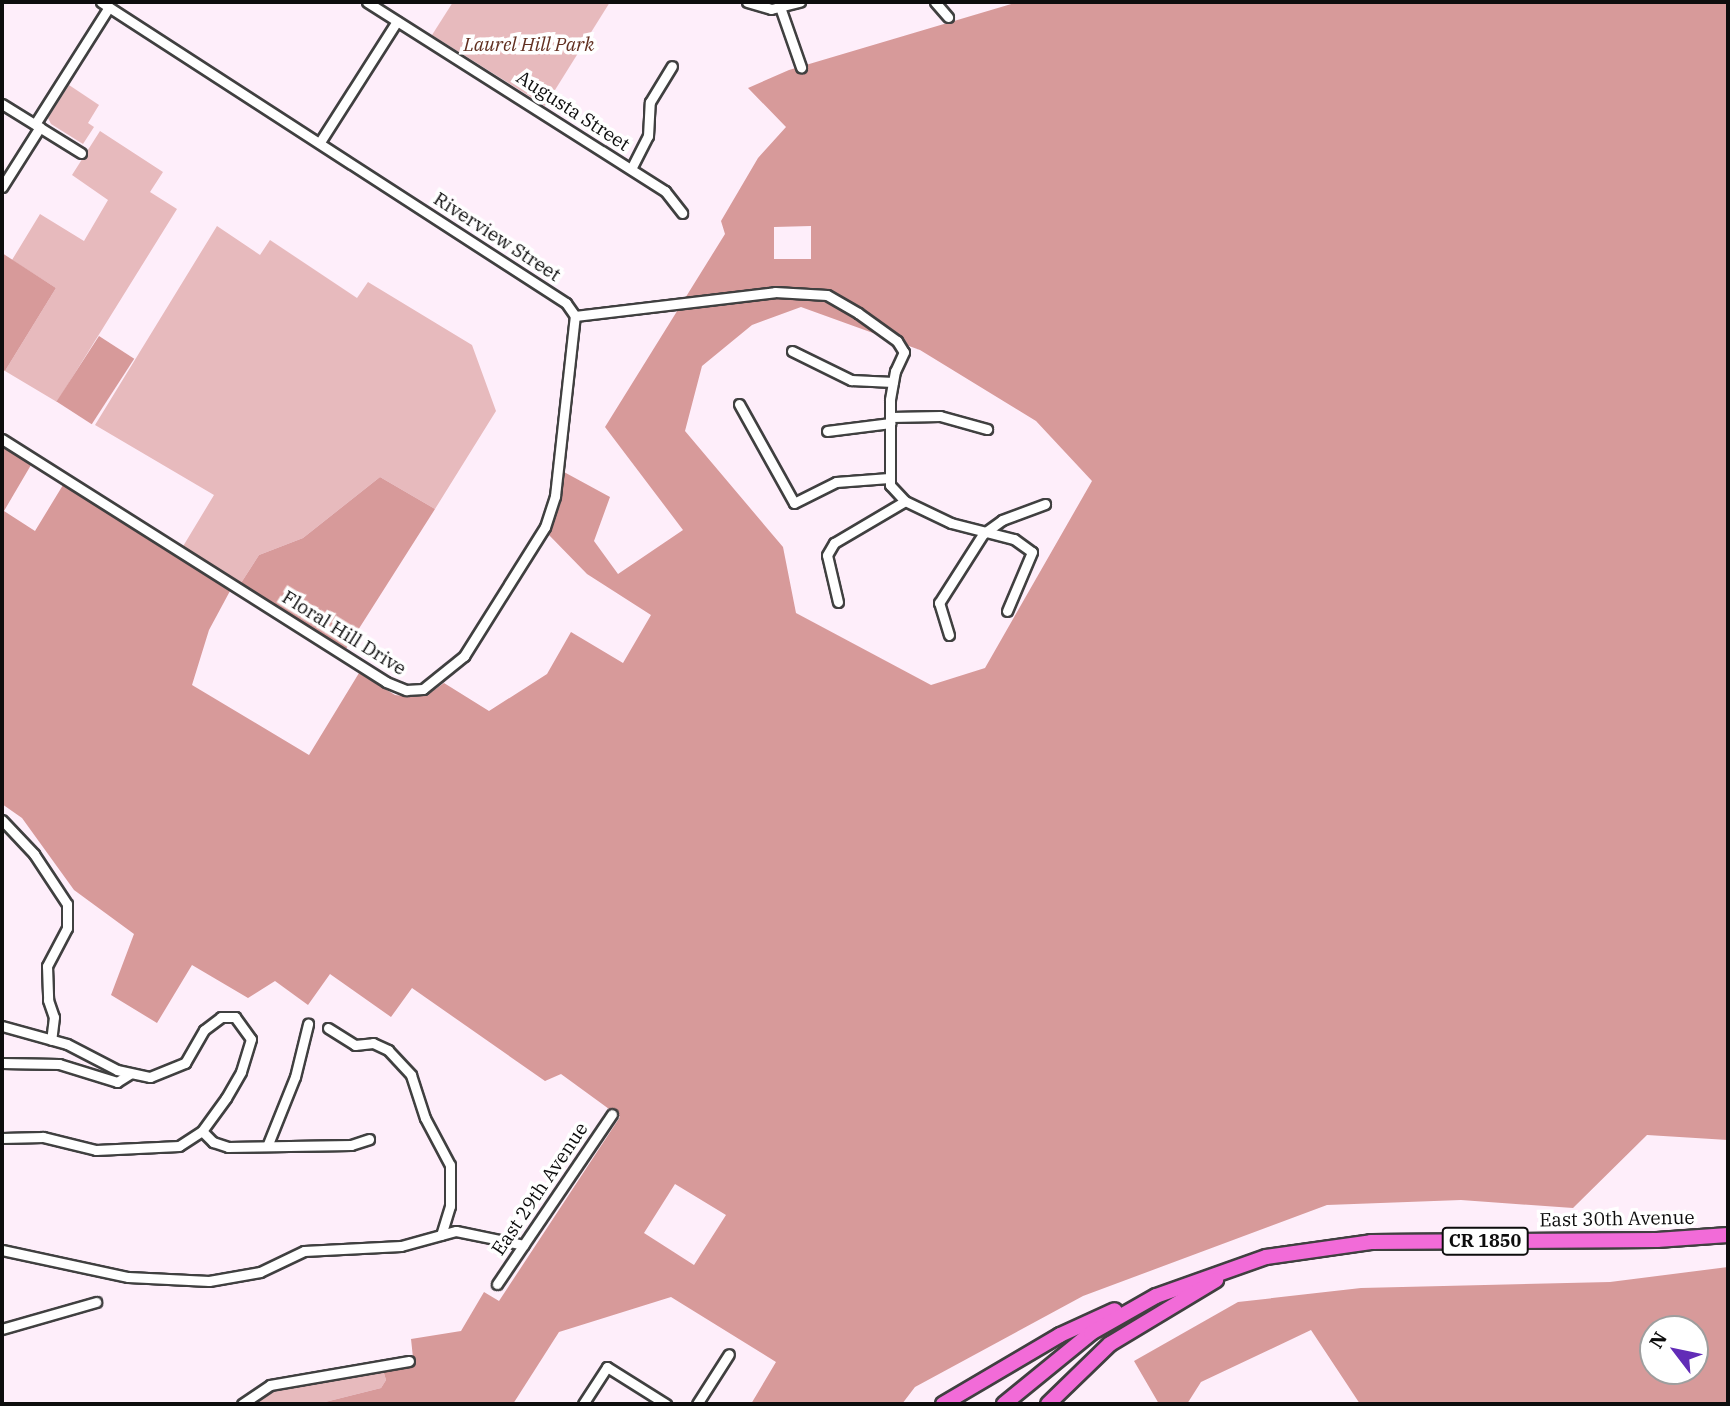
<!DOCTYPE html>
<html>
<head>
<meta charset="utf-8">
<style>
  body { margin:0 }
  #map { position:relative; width:1730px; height:1406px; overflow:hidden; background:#feeefa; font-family:"IBM Plex Serif",serif }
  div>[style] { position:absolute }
  .green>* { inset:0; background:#e7babd }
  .forest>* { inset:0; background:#d79a9a; transform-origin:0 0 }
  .roads { filter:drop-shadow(2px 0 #404040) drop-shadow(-2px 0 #404040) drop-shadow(0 2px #404040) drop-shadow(0 -2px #404040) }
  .minor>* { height:9px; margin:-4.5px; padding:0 4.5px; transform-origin:4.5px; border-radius:4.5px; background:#fff }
  .primary>* { height:14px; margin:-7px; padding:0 7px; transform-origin:7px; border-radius:7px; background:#f26bd8 }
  span { translate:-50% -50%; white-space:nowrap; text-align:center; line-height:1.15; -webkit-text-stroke:7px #fff; paint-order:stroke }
  .shield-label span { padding:2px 5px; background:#fff; border:2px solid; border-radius:5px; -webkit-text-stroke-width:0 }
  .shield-label { font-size:18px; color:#0d0d0d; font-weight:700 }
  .park-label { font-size:19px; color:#623021; font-style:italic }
  .street-label { font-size:19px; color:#0d0d0d }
  .frame { position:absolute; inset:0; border:4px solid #0d0d0d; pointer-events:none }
  .north { position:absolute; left:1639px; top:1315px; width:70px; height:70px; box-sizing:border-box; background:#fff; border:2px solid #9e9e9e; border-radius:50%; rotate:302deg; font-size:19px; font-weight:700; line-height:28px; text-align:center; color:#0d0d0d }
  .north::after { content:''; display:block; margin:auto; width:24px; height:32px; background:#622cb7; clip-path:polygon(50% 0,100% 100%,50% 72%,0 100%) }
</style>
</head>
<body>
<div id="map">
  <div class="green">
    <i style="clip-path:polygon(453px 2px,610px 2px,545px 106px,432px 35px)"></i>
    <i style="clip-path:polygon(69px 85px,99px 105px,88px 123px,94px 127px,83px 144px,51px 124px,48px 118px)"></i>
    <i style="clip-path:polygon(100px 131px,163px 172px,150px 192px,177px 209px,57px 402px,5px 371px,56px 288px,12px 260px,40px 214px,84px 241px,108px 200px,72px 175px)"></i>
    <i style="clip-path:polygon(217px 226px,260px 255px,270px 240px,357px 298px,368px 282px,472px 345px,496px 411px,435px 509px,380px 477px,303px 538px,259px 555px,241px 583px,182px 548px,214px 495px,95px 425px)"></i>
    <i style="clip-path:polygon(383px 1370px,386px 1380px,381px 1388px,317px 1404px,248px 1404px,271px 1389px)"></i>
  </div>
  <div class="forest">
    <i style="clip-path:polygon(evenodd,1018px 2px,1728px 2px,1728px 1140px,1647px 1135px,1573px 1208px,1461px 1200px,1327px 1205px,1083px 1296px,915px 1387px,902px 1404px,751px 1404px,776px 1362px,671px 1297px,559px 1332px,513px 1404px,317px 1404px,381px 1388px,386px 1380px,383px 1370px,414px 1367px,411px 1339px,461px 1331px,484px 1292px,499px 1301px,620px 1117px,561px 1074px,545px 1081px,412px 988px,391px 1017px,330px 974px,308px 1005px,275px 981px,248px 998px,192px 965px,157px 1023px,111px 995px,134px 934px,74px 890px,22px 818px,2px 804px,2px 446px,31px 465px,4px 511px,35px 531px,63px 485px,230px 591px,209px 630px,192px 685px,309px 755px,359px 673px,395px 695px,412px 697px,430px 693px,444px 683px,489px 711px,547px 674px,571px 632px,623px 663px,651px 615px,587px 574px,548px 534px,560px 505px,564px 472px,610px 497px,594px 541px,618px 574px,683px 530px,605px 427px,725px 234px,721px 221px,758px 158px,786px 127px,748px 88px,789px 70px,1018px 2px,811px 226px,811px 259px,774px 259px,774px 227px,811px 226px,1018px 2px,801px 307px,920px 350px,1036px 421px,1092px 481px,985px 668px,931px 685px,796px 613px,783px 547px,685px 431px,702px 366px,752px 325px,801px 307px,1018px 2px,675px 1184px,726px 1215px,694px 1265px,644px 1233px,675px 1184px)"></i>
    <i style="clip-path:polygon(2px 253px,56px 288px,5px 371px,2px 369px)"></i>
    <i style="left:99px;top:336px;width:42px;height:78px;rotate:33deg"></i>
    <i style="clip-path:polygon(380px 477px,435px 509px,346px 649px,241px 583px,259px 555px,303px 538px)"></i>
    <i style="clip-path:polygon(evenodd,1728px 1267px,1728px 1404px,1360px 1404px,1311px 1330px,1201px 1382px,1187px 1404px,1159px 1404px,1134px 1361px,1238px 1302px,1361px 1288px,1610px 1282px,1728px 1267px,1695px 1329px,1695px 1371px,1653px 1371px,1653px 1329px,1695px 1329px)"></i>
  </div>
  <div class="roads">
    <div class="minor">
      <i style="left:101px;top:2px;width:554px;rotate:32.92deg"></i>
      <i style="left:566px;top:303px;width:16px;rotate:55deg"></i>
      <i style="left:575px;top:316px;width:201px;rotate:-6.8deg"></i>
      <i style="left:775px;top:292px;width:52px;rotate:3.3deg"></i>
      <i style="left:827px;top:295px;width:36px;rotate:30deg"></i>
      <i style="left:858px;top:313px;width:48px;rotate:35.7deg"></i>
      <i style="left:897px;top:341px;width:13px;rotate:58deg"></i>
      <i style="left:904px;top:352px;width:21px;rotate:115deg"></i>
      <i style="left:895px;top:371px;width:29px;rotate:100deg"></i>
      <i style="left:890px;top:400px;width:85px;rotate:90deg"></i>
      <i style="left:890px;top:485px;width:22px;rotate:47deg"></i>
      <i style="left:905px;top:501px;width:51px;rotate:25.6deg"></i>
      <i style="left:951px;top:523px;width:65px;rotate:14.3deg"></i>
      <i style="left:1014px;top:539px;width:22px;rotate:36deg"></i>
      <i style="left:1032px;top:552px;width:64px;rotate:113deg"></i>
      <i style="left:367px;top:2px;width:353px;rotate:32.4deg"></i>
      <i style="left:665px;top:191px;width:28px;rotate:52deg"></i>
      <i style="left:747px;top:2px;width:25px;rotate:16deg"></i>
      <i style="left:771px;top:9px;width:30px;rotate:-14deg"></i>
      <i style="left:935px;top:2px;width:20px;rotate:49deg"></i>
      <i style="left:780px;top:7px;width:64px;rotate:70.7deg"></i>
      <i style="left:2px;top:104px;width:93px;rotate:31.8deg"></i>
      <i style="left:35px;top:124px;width:138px;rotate:-57.7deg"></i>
      <i style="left:320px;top:142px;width:143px;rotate:-57.5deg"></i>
      <i style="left:631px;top:169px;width:37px;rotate:-63deg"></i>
      <i style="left:648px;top:136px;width:34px;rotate:-87deg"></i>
      <i style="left:650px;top:102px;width:42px;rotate:-58.6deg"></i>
      <i style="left:2px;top:187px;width:71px;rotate:-57.7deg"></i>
      <i style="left:792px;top:351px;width:66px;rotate:26.2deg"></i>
      <i style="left:851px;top:380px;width:42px;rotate:2.7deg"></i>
      <i style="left:739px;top:404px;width:113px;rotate:60.9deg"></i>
      <i style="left:794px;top:503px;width:47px;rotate:-26.6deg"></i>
      <i style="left:836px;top:482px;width:53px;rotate:-4.3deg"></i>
      <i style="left:891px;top:417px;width:49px;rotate:-1.2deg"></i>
      <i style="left:940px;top:416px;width:49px;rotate:15.5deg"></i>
      <i style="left:827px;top:431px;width:64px;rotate:-7.1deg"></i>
      <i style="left:2px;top:439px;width:454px;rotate:32.3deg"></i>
      <i style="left:386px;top:682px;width:22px;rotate:22deg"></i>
      <i style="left:406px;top:690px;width:17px;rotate:-3deg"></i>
      <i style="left:423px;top:689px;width:53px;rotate:-38.8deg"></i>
      <i style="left:464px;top:656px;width:152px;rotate:-57.9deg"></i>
      <i style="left:545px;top:527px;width:33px;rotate:-72deg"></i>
      <i style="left:555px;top:496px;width:181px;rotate:-83.7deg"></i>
      <i style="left:838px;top:602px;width:48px;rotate:-103.2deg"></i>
      <i style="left:827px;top:555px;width:14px;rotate:-60deg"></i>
      <i style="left:834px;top:543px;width:82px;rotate:-30.6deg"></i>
      <i style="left:949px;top:635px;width:34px;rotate:-107deg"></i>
      <i style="left:939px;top:603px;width:82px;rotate:-57.5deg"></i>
      <i style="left:983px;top:534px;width:24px;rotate:-36deg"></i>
      <i style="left:1002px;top:520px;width:46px;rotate:-20.4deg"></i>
      <i style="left:2px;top:820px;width:47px;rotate:46.7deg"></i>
      <i style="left:34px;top:854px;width:60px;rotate:56.6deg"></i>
      <i style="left:67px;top:904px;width:24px;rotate:90deg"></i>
      <i style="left:67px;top:928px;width:43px;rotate:117.8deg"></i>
      <i style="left:47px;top:966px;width:34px;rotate:88deg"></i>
      <i style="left:48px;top:1000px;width:18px;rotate:71deg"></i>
      <i style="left:54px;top:1017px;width:23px;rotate:97deg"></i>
      <i style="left:2px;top:1026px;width:67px;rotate:15.5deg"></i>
      <i style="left:67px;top:1044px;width:56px;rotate:27.5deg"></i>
      <i style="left:117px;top:1070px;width:34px;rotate:12deg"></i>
      <i style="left:150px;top:1077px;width:38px;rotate:-22deg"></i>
      <i style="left:185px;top:1063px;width:38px;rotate:-60deg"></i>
      <i style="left:204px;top:1030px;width:21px;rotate:-37deg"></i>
      <i style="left:221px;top:1017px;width:14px"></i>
      <i style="left:235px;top:1017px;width:27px;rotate:54deg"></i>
      <i style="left:251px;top:1039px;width:34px;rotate:107deg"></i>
      <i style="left:241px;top:1072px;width:30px;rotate:120deg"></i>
      <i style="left:226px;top:1098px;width:41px;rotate:126deg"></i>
      <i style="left:202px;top:1131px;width:27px;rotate:147deg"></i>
      <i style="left:179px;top:1146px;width:83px;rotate:177.2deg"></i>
      <i style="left:96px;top:1150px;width:55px;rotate:-166.2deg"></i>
      <i style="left:43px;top:1137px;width:41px;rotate:178.6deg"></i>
      <i style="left:328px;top:1028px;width:32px;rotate:32deg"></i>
      <i style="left:355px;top:1045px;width:18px;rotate:-6deg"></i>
      <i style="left:373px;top:1043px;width:17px;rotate:25deg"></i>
      <i style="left:388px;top:1050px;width:34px;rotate:47deg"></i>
      <i style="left:411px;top:1075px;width:45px;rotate:72deg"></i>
      <i style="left:425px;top:1118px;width:53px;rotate:62deg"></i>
      <i style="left:450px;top:1165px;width:41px;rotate:90deg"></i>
      <i style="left:450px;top:1206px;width:30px;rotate:107deg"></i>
      <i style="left:2px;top:1063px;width:57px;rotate:1deg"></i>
      <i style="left:59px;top:1064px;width:61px;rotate:17.2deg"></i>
      <i style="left:117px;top:1082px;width:15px;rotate:-32deg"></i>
      <i style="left:202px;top:1131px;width:16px;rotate:45deg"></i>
      <i style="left:213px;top:1142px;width:16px;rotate:18deg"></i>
      <i style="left:228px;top:1147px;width:123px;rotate:-0.9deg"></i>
      <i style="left:351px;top:1145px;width:19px;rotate:-18deg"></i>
      <i style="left:268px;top:1144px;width:72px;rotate:-68.1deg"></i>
      <i style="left:295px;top:1077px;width:55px;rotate:-76.2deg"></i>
      <i style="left:2px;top:1250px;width:129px;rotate:12.1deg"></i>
      <i style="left:128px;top:1277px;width:81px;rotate:2.8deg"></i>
      <i style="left:209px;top:1281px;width:52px;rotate:-10deg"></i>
      <i style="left:260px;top:1272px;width:49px;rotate:-25.5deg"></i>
      <i style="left:304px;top:1251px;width:97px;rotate:-3deg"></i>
      <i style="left:401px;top:1246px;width:57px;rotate:-15.3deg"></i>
      <i style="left:456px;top:1231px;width:69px;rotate:11.6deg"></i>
      <i style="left:497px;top:1284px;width:205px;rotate:-55.9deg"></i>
      <i style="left:2px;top:1329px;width:98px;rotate:-16deg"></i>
      <i style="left:242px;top:1404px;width:34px;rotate:-34deg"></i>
      <i style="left:270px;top:1385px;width:141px;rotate:-9.8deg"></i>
      <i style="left:583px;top:1404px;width:44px;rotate:-57deg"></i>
      <i style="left:607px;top:1367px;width:70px;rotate:32.1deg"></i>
      <i style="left:697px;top:1404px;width:59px;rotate:-57.4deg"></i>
    </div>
    <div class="primary">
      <i style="left:943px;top:1404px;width:136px;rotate:-30.5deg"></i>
      <i style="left:1060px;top:1335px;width:60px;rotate:-24.4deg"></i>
      <i style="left:1004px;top:1404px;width:112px;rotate:-39.2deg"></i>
      <i style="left:1091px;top:1333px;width:75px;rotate:-29.6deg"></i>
      <i style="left:1156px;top:1296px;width:117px;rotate:-19.5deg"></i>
      <i style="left:1266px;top:1257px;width:106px;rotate:-8.1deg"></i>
      <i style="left:1371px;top:1242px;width:286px;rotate:-0.4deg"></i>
      <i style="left:1657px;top:1240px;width:71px;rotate:-4deg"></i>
      <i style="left:1048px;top:1404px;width:86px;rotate:-44.1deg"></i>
      <i style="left:1110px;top:1344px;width:124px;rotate:-31.1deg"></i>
    </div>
  </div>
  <div class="shield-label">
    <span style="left:1485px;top:1241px">CR 1850</span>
  </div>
  <div class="park-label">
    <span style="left:529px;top:45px">Laurel Hill Park</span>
  </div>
  <div class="street-label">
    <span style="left:573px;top:111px;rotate:33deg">Augusta Street</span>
    <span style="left:497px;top:237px;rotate:33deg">Riverview Street</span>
    <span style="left:344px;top:633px;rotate:32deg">Floral Hill Drive</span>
    <span style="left:540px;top:1189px;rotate:-56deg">East 29th Avenue</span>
    <span style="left:1617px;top:1219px;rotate:-1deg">East 30th Avenue</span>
  </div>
  <div class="frame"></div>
  <div class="north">N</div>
</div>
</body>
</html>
